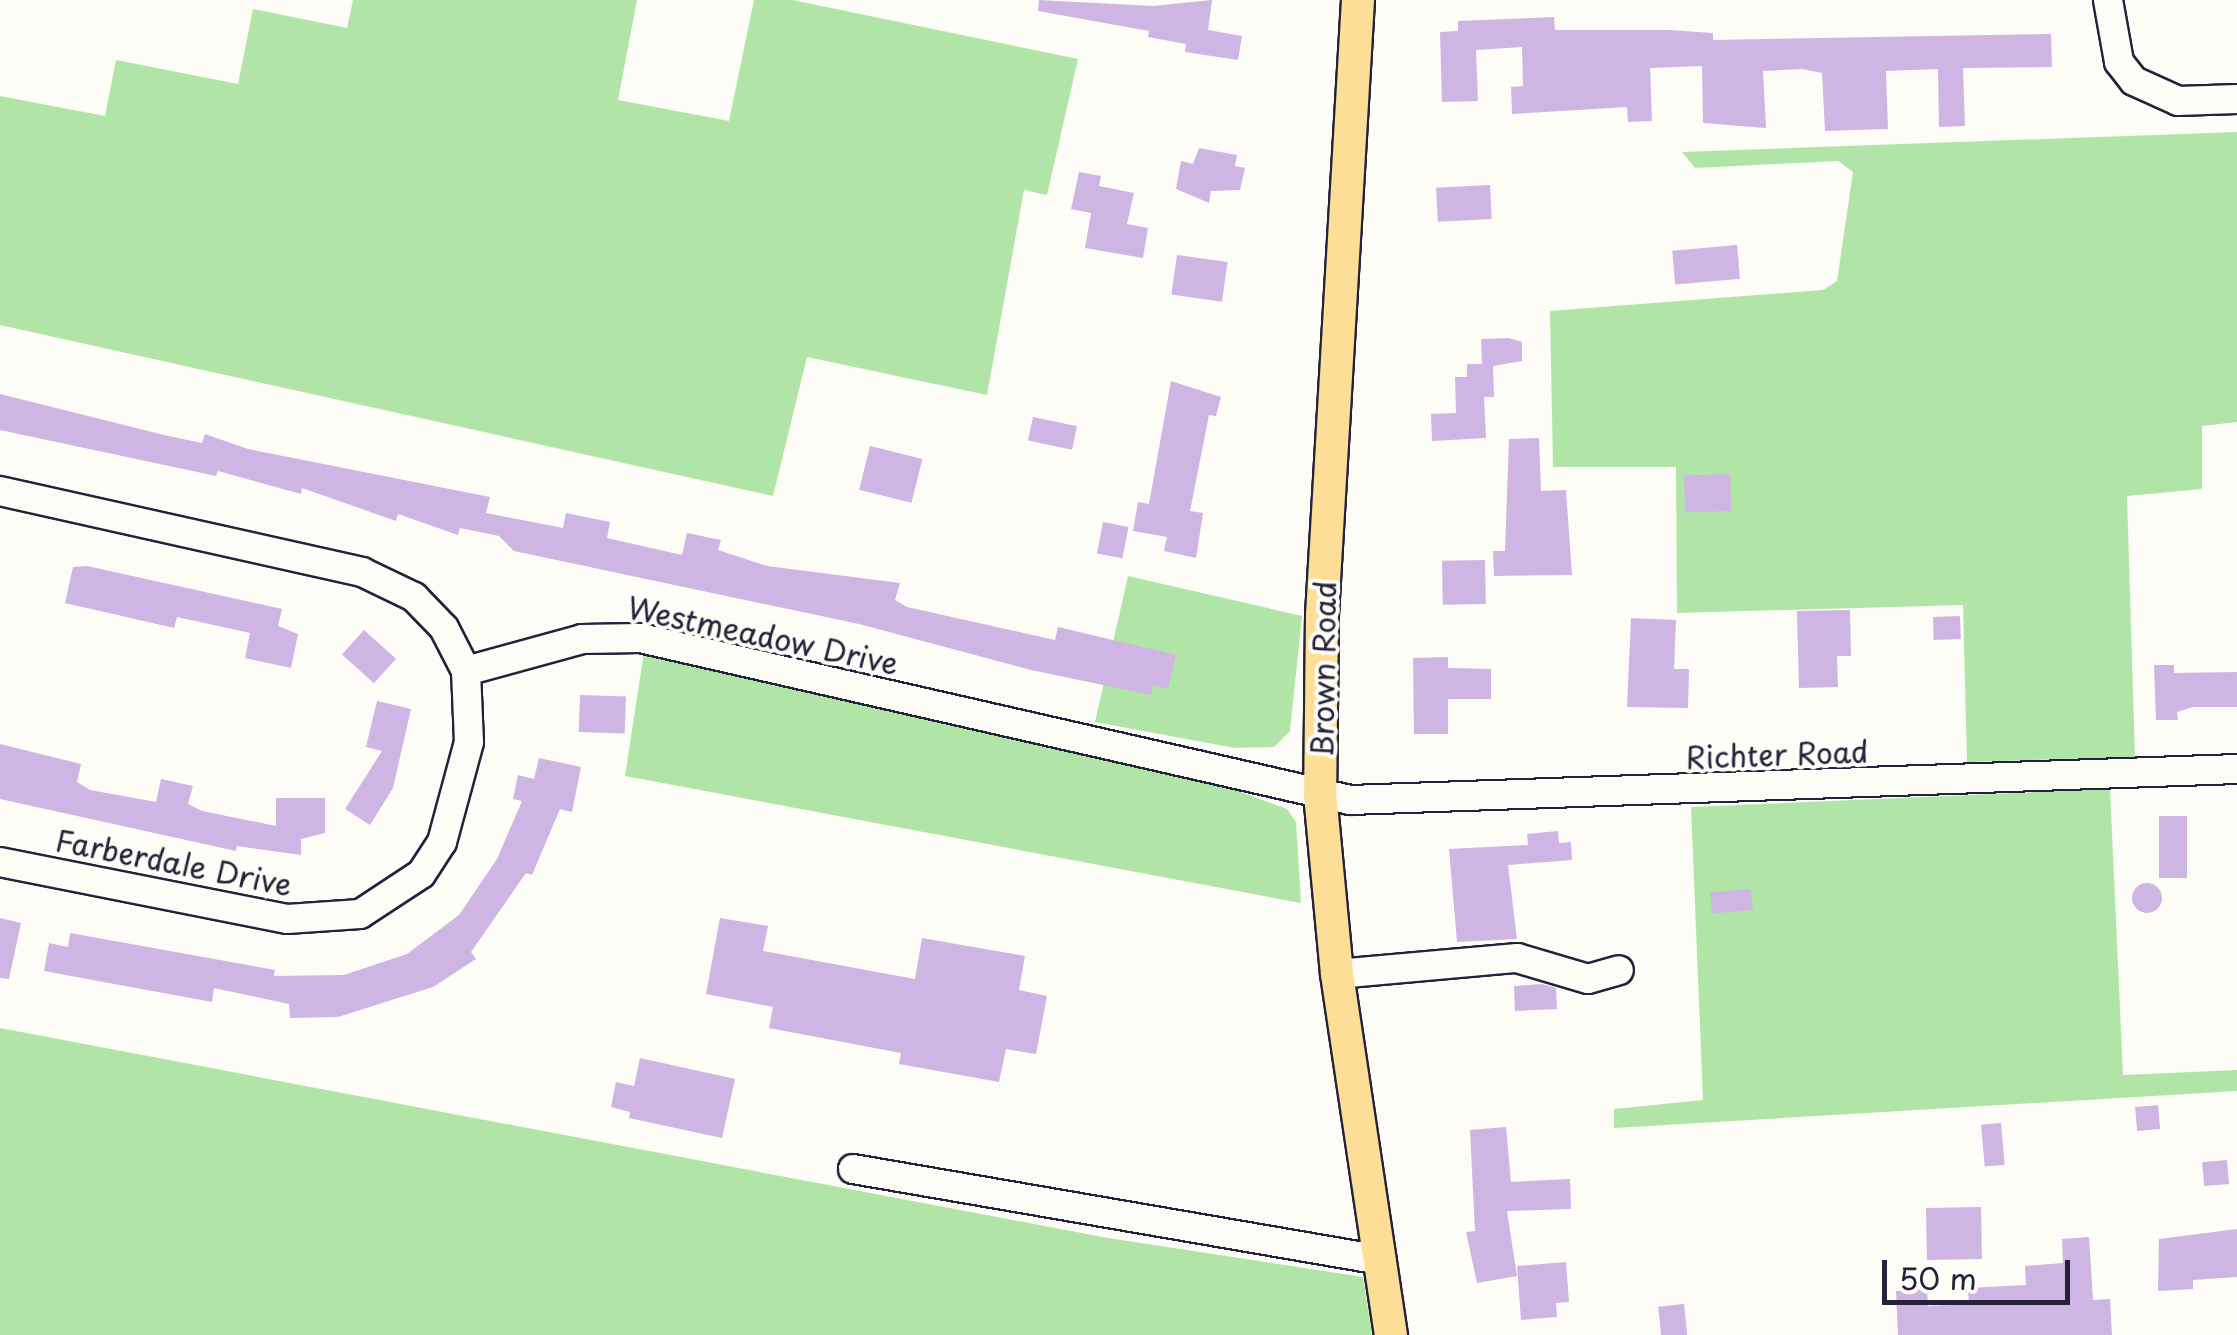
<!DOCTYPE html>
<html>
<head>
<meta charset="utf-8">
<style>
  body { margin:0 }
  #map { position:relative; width:2237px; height:1335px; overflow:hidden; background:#fdfcf7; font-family:"Playpen Sans",sans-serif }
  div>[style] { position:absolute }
  .green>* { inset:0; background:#b1e5a7 }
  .building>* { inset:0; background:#ceb5e4; transform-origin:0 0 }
  .round { border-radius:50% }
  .roads { filter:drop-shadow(2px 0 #22223b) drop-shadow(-2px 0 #22223b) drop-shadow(0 2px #22223b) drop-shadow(0 -2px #22223b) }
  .minor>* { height:28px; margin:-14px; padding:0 14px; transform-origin:14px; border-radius:14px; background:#fdfcf7 }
  .major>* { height:32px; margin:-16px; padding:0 16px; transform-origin:16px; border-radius:16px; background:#fede96 }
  span { translate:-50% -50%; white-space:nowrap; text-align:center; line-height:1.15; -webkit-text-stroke:8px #fdfcf7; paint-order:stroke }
  .street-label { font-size:30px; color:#22223b }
  .scale { position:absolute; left:1882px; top:1260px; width:188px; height:45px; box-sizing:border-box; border:5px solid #22223b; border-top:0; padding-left:12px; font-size:30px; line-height:35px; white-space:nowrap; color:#22223b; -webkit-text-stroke:8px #fdfcf7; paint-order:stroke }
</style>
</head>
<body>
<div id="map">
  <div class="green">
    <i style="clip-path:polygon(353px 0,637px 0,618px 100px,729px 121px,754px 0,792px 0,1078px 59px,1047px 195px,1024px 190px,987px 395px,807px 357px,773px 496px,0 325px,0 96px,105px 116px,116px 60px,238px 84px,253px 9px,347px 28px)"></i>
    <i style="clip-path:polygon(2237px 132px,2237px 422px,2202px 426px,2202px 489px,2127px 496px,2135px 757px,1967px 762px,1963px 605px,1677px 613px,1676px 467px,1553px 467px,1550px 311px,1823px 290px,1837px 281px,1853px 172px,1838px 161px,1695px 168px,1682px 152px)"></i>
    <i style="clip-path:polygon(1128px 576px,1302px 616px,1290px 731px,1274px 747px,1235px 748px,1095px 722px)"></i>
    <i style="clip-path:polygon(644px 652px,1227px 787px,1287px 809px,1296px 822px,1301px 903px,625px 776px)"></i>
    <i style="clip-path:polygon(2110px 789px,2123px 1075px,2237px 1070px,2237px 1091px,1614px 1128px,1614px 1109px,1703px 1100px,1691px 807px)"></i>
    <i style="clip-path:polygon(0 1028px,1108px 1238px,1363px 1277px,1372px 1335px,0 1335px)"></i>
  </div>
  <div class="building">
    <i style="clip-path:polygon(1039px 0,1153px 6px,1212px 0,1208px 30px,1242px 36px,1238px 60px,1185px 52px,1186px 44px,1148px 37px,1149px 31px,1038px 11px)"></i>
    <i style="clip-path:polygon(1554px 17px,1555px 30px,1669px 30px,1713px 33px,1713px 40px,2051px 34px,2052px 67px,1963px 68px,1965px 126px,1939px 127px,1938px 69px,1886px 71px,1888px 129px,1825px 131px,1822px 73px,1802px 69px,1763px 71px,1766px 128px,1703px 123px,1702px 66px,1650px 68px,1652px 121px,1628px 122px,1627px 107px,1512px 114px,1511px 87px,1523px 86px,1522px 47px,1476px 50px,1478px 101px,1442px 102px,1440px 32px,1458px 31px,1458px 21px)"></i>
    <i style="clip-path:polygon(1199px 148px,1237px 155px,1235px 166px,1245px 168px,1240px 190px,1211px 191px,1209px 203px,1176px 189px,1181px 161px,1193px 164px)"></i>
    <i style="clip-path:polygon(1079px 172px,1101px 176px,1099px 186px,1134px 193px,1127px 224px,1148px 228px,1143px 258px,1085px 248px,1091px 213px,1071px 209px)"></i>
    <i style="left:1490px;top:185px;width:34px;height:54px;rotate:87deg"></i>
    <i style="left:1737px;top:245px;width:34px;height:65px;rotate:85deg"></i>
    <i style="left:1177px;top:255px;width:51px;height:40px;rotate:8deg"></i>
    <i style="clip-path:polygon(1509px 338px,1522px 342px,1522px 361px,1493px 366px,1494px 397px,1484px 397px,1486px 438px,1432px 441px,1431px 414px,1456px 413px,1455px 377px,1467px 377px,1467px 364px,1482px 364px,1481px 339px)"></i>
    <i style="clip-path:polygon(1171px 381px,1221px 397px,1216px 416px,1209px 415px,1190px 511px,1203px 513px,1196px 558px,1164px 551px,1167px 537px,1133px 531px,1138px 502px,1149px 504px)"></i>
    <i style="clip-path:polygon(0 394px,164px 435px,202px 443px,205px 434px,248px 449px,490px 497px,486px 513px,563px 528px,566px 513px,610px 522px,607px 538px,682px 555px,687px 533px,721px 540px,718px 550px,767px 566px,900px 583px,895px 600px,907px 607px,1055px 640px,1058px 627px,1176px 655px,1168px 689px,1153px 685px,1151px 695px,1031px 670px,859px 624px,514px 551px,499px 536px,460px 528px,458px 535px,398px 514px,396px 521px,302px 488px,301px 494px,218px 471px,216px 476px,0 430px)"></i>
    <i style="left:1033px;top:417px;width:45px;height:24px;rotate:12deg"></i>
    <i style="clip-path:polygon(1539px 438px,1541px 491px,1566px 490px,1572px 575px,1494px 576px,1493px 551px,1505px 551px,1509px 439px)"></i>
    <i style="left:870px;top:446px;width:54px;height:45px;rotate:14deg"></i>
    <i style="left:1730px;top:474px;width:37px;height:46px;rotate:88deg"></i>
    <i style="left:1103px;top:522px;width:26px;height:32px;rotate:11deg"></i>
    <i style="left:1485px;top:560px;width:44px;height:43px;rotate:89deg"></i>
    <i style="clip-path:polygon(87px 566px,282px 609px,278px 626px,298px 634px,291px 668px,245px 658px,250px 633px,177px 617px,174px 628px,65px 603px,73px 567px)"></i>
    <i style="clip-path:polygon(1850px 610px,1851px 656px,1837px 656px,1838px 687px,1799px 688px,1797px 611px)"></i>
    <i style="left:1960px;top:616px;width:23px;height:27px;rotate:88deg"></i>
    <i style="clip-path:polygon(1631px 618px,1676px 620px,1674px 669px,1689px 669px,1688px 708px,1627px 707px)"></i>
    <i style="left:364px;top:630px;width:43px;height:33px;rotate:42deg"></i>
    <i style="clip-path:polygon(1448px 657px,1448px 668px,1491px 669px,1491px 699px,1448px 699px,1448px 734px,1414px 734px,1413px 658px)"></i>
    <i style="clip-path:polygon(2154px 665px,2174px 665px,2174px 673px,2237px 672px,2237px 707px,2193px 707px,2177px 712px,2178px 720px,2156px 720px)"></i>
    <i style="left:580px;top:695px;width:46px;height:37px;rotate:2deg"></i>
    <i style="clip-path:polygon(377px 701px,411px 709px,393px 788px,370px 825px,345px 809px,382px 751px,366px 747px)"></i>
    <i style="clip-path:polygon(0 744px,81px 764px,77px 782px,90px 790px,156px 802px,161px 779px,193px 786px,188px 804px,202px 811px,276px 826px,276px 798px,325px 798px,325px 833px,301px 839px,301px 855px,237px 846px,236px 851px,0 799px)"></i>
    <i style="clip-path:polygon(539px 758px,581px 767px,572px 812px,560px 809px,532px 875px,526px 873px,471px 952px,476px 959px,433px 987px,338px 1017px,290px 1018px,289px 1004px,214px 988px,212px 1002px,44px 971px,49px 943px,68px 947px,70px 933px,275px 970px,274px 976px,344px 975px,407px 954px,459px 915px,497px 859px,522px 801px,513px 799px,518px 775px,534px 779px)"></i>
    <i style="left:2187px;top:816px;width:62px;height:28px;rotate:90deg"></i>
    <i style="clip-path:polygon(1558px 831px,1559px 843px,1571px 842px,1572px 860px,1508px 865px,1517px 939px,1457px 942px,1449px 849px,1528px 845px,1527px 834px)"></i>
    <i class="round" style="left:2132px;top:883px;width:30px;height:30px"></i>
    <i style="left:1751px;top:889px;width:21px;height:41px;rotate:85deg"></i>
    <i style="clip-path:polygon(0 918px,21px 923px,9px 979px,0 978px)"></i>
    <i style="clip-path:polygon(720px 918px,768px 926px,763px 951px,915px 979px,922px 938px,1025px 956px,1019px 990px,1047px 996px,1036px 1054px,1006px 1049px,999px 1082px,899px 1064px,901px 1053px,769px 1028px,773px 1007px,706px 994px)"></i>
    <i style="clip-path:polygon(1542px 984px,1556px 988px,1557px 1009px,1515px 1011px,1514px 986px)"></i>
    <i style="clip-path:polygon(640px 1058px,735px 1079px,722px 1138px,629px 1118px,630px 1112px,611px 1107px,616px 1082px,634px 1086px)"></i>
    <i style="left:2158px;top:1105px;width:24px;height:23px;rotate:85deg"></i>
    <i style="left:2001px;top:1123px;width:42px;height:20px;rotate:85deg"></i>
    <i style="clip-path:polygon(1506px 1127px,1511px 1182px,1570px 1179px,1571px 1209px,1507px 1211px,1517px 1276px,1477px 1283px,1466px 1232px,1475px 1231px,1470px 1130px)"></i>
    <i style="left:2227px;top:1160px;width:24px;height:25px;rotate:85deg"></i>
    <i style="left:1981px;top:1207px;width:52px;height:55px;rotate:89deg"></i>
    <i style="clip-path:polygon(2237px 1229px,2237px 1277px,2193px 1280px,2193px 1289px,2158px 1291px,2159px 1239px)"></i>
    <i style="clip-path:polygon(2089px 1237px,2093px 1300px,2110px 1299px,2112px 1335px,1898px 1335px,1896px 1291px,1927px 1289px,1928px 1306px,1969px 1304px,1968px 1288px,2026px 1285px,2025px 1266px,2063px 1263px,2062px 1239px)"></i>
    <i style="clip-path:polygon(1566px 1262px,1569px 1302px,1556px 1303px,1557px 1317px,1521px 1320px,1517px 1266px)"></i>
    <i style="left:1684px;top:1304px;width:31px;height:26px;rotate:84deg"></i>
  </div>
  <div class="roads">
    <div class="minor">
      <i style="left:2108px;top:0;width:63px;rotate:79.9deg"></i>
      <i style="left:2119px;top:62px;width:24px;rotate:52deg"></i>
      <i style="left:2134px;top:81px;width:48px;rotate:24.4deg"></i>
      <i style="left:2178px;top:101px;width:59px;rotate:-1.9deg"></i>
      <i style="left:0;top:491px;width:371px;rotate:12.6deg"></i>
      <i style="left:362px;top:572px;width:58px;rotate:25.7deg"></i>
      <i style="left:414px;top:597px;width:43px;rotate:45.9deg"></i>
      <i style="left:444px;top:628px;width:48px;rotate:62.9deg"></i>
      <i style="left:466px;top:671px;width:71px;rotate:87.6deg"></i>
      <i style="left:469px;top:742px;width:104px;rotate:105.1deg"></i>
      <i style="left:442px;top:842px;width:38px;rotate:123deg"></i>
      <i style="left:421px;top:874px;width:73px;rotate:146.7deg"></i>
      <i style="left:360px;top:914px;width:73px;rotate:176.1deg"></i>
      <i style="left:287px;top:919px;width:293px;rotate:-168.8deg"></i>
      <i style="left:466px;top:671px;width:120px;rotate:-15.4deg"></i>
      <i style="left:582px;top:639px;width:58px;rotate:-1deg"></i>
      <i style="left:640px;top:638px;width:728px;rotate:12.85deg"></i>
      <i style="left:1350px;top:800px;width:888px;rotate:-2deg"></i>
      <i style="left:1337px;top:974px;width:181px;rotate:-5.1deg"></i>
      <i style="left:1517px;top:958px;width:74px;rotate:16.5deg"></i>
      <i style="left:1588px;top:979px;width:32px;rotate:-16deg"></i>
      <i style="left:853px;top:1169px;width:536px;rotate:9.78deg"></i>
    </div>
    <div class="major">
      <i style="left:1358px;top:0;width:616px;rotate:93.35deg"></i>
      <i style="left:1322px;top:615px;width:179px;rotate:90.6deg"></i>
      <i style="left:1320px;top:794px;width:181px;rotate:84.6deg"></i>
      <i style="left:1337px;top:974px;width:365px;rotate:81.5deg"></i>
    </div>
  </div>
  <div class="street-label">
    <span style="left:763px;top:635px;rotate:12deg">Westmeadow Drive</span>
    <span style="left:1323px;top:669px;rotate:-89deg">Brown Road</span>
    <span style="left:1777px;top:754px;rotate:-2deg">Richter Road</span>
    <span style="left:174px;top:862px;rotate:11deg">Farberdale Drive</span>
  </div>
  <div class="scale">50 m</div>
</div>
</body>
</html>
